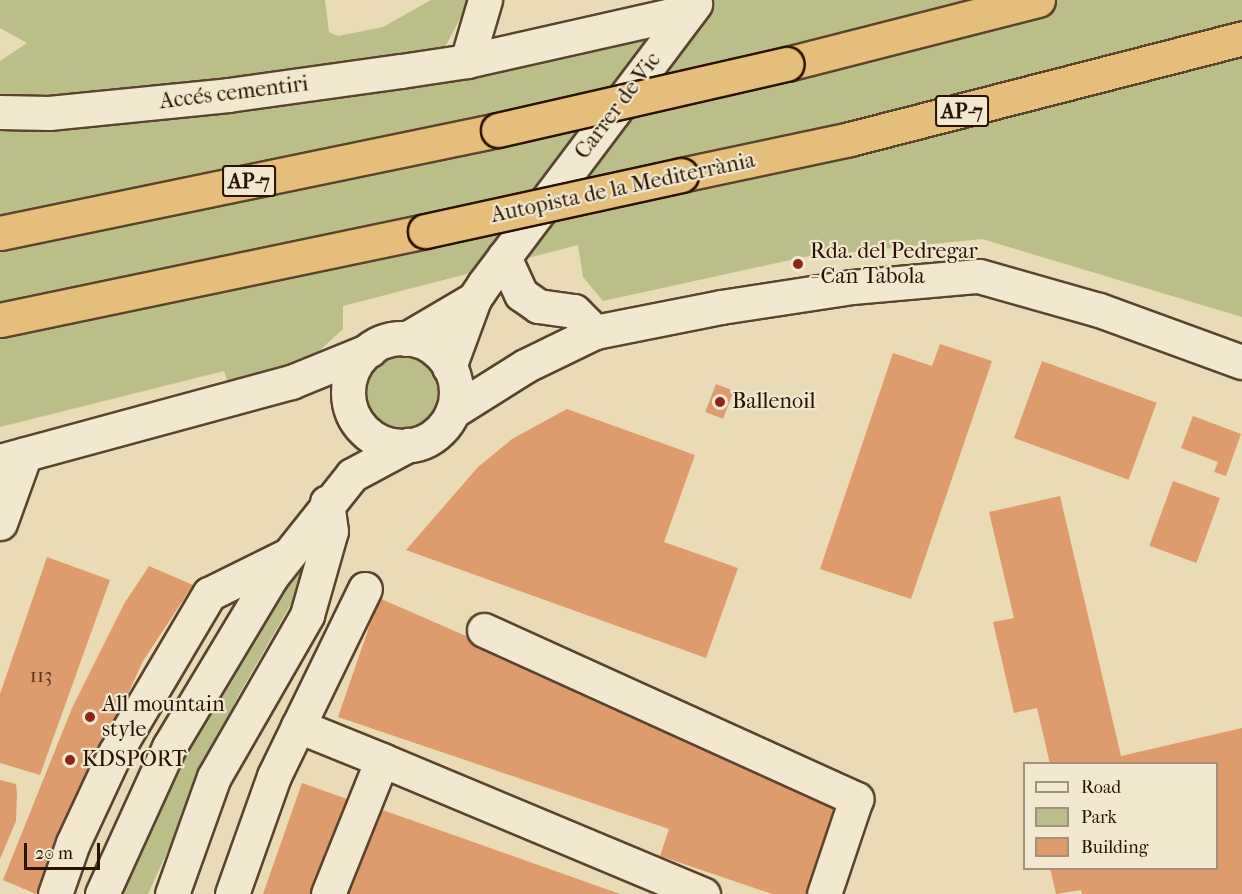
<!DOCTYPE html>
<html>
<head>
<meta charset="utf-8">
<style>
  body { margin:0 }
  #map { position:relative; width:1242px; height:894px; overflow:hidden; background:#e9dbb5; font-family:"IM FELL French Canon",serif }
  div>[style] { position:absolute }
  .green>* { inset:0; background:#bcbe8a }
  .round { border-radius:50% }
  .building>* { inset:0; background:#de9b6e; transform-origin:0 0 }
  .roads { filter:drop-shadow(2px 0 #5a442d) drop-shadow(-2px 0 #5a442d) drop-shadow(0 2px #5a442d) drop-shadow(0 -2px #5a442d) }
  .minor>* { height:33px; margin:-16.5px; padding:0 16.5px; transform-origin:16.5px; border-radius:16.5px; background:#f1e8cf }
  .minor>.ring { margin:-16.5px; padding:0; box-sizing:content-box; background:none; border:33px solid #f1e8cf; border-radius:50% }
  .highway>* { height:33px; margin:-16.5px; padding:0 16.5px; transform-origin:16.5px; border-radius:16.5px; background:#e4be7a }
  .bridges { filter:drop-shadow(2px 0 #2b1200) drop-shadow(-2px 0 #2b1200) drop-shadow(0 2px #2b1200) drop-shadow(0 -2px #2b1200) }
  .highway-bridge>* { height:33px; margin:-16.5px; padding:0 16.5px; transform-origin:16.5px; border-radius:16.5px; background:#e4be7a }
  .dots>* { width:16px; height:16px; translate:-50% -50%; box-sizing:border-box; border:3px solid #f1e8cf; border-radius:50% }
  span { translate:-50% -50%; white-space:nowrap; text-align:center; line-height:1.15; -webkit-text-stroke:4.5px #f1e8cf; paint-order:stroke }
  .number-label { font-size:20px; color:#58341c }
  .number-label span { -webkit-text-stroke-width:0 }
  .shield-label span { padding:2px 4px; background:#f1e8cf; border:2px solid; border-radius:4px; -webkit-text-stroke-width:0 }
  .shield-label { font-size:21px; color:#2b1200; font-weight:700 }
  .street-label { font-size:22px; color:#2b1200 }
  .poi-label { font-size:22px; color:#2b1200 }
  .left { translate:0 -50%; text-align:left }
  .legend { position:absolute; left:1023px; top:762px; width:195px; height:108px; box-sizing:border-box; background:#f1e8cf; border:2px solid #a2927c; margin:0; padding:8px 10px; list-style:none; font-size:18px; color:#2b1200 }
  .legend li { display:flex; align-items:center; gap:12px; height:30px }
  .legend b { width:30px; border:2px solid #a2927c }
  .scale { position:absolute; left:24px; top:843px; width:76px; height:27px; box-sizing:border-box; border:3px solid #2b1200; border-top:0; padding-left:8px; font-size:18px; line-height:21px; white-space:nowrap; color:#2b1200; -webkit-text-stroke:4px #f1e8cf; paint-order:stroke }
</style>
</head>
<body>
<div id="map">
  <div class="green">
    <i style="clip-path:polygon(0 0,325px 0,329px 32px,338px 36px,383px 27px,431px 0,470px 0,444px 49px,674px 0,1242px 0,1242px 317px,982px 239px,804px 257px,603px 301px,583px 277px,578px 245px,343px 306px,343px 329px,319px 351px,229px 386px,224px 371px,0 427px,0 61px,27px 43px,0 28px)"></i>
    <i class="round" style="left:367px;top:355px;width:76px;height:76px"></i>
    <i style="clip-path:polygon(310px 571px,238px 696px,148px 894px,119px 894px,179px 739px,277px 579px)"></i>
  </div>
  <div class="building">
    <i style="clip-path:polygon(940px 344px,992px 361px,911px 599px,820px 569px,893px 353px,932px 366px)"></i>
    <i style="left:1042px;top:361px;width:122px;height:82px;rotate:20deg"></i>
    <i style="left:716px;top:384px;width:19px;height:30px;rotate:21deg"></i>
    <i style="clip-path:polygon(567px 409px,695px 455px,664px 542px,738px 568px,706px 658px,406px 550px,478px 467px,512px 439px)"></i>
    <i style="clip-path:polygon(1193px 416px,1241px 434px,1226px 476px,1214px 472px,1218px 462px,1181px 448px)"></i>
    <i style="left:1173px;top:481px;width:50px;height:69px;rotate:20deg"></i>
    <i style="clip-path:polygon(1060px 496px,1121px 756px,1242px 728px,1242px 894px,1082px 894px,1081px 890px,1056px 894px,1050px 868px,1216px 868px,1216px 764px,1050px 764px,1037px 708px,1014px 713px,993px 622px,1014px 618px,989px 512px)"></i>
    <i style="clip-path:polygon(47px 557px,110px 580px,40px 775px,0 763px,0 694px)"></i>
    <i style="clip-path:polygon(149px 566px,193px 585px,143px 661px,36px 894px,3px 880px,72px 708px,124px 604px)"></i>
    <i style="clip-path:polygon(379px 598px,842px 800px,810px 894px,772px 894px,660px 856px,669px 829px,338px 717px)"></i>
    <i style="clip-path:polygon(0 780px,16px 784px,17px 794px,16px 821px,0 859px)"></i>
    <i style="clip-path:polygon(302px 783px,347px 799px,313px 894px,263px 894px)"></i>
    <i style="clip-path:polygon(377px 808px,620px 894px,346px 894px)"></i>
  </div>
  <div class="roads">
    <div class="minor">
      <i style="left:467px;top:61px;width:64px;rotate:-73.6deg"></i>
      <i style="left:0;top:112px;width:49px;rotate:1.2deg"></i>
      <i style="left:49px;top:113px;width:180px;rotate:-5.7deg"></i>
      <i style="left:228px;top:95px;width:175px;rotate:-7.9deg"></i>
      <i style="left:401px;top:71px;width:67px;rotate:-8.6deg"></i>
      <i style="left:467px;top:61px;width:228px;rotate:-12.7deg"></i>
      <i style="left:504px;top:257px;width:41px;rotate:65.3deg"></i>
      <i style="left:521px;top:294px;width:21px;rotate:35deg"></i>
      <i style="left:538px;top:306px;width:36px;rotate:8deg"></i>
      <i style="left:574px;top:311px;width:30px;rotate:45deg"></i>
      <i class="ring" style="left:348px;top:338px;width:75px;height:75px"></i>
      <i style="left:406px;top:339px;width:79px;rotate:-30.5deg"></i>
      <i style="left:449px;top:367px;width:72px;rotate:-69.8deg"></i>
      <i style="left:474px;top:299px;width:18px;rotate:-56deg"></i>
      <i style="left:484px;top:284px;width:351px;rotate:-53deg"></i>
      <i style="left:452px;top:412px;width:86px;rotate:-32.2deg"></i>
      <i style="left:525px;top:366px;width:78px;rotate:-25.9deg"></i>
      <i style="left:595px;top:332px;width:128px;rotate:-11.2deg"></i>
      <i style="left:721px;top:307px;width:133px;rotate:-8.7deg"></i>
      <i style="left:852px;top:287px;width:127px;rotate:-5deg"></i>
      <i style="left:979px;top:276px;width:125px;rotate:15.8deg"></i>
      <i style="left:1099px;top:310px;width:152px;rotate:20deg"></i>
      <i style="left:0;top:461px;width:302px;rotate:-15.2deg"></i>
      <i style="left:291px;top:382px;width:85px;rotate:-22.1deg"></i>
      <i style="left:0;top:523px;width:73px;rotate:-70.1deg"></i>
      <i style="left:484px;top:630px;width:409px;rotate:24.4deg"></i>
      <i style="left:856px;top:799px;width:100px;rotate:108.6deg"></i>
      <i style="left:298px;top:726px;width:91px;rotate:22deg"></i>
      <i style="left:55px;top:894px;width:54px;rotate:-70.6deg"></i>
      <i style="left:73px;top:843px;width:99px;rotate:-65deg"></i>
      <i style="left:115px;top:753px;width:185px;rotate:-59.4deg"></i>
      <i style="left:209px;top:594px;width:84px;rotate:-26.3deg"></i>
      <i style="left:102px;top:894px;width:162px;rotate:-65.5deg"></i>
      <i style="left:169px;top:747px;width:198px;rotate:-59deg"></i>
      <i style="left:271px;top:577px;width:130px;rotate:-51.5deg"></i>
      <i style="left:352px;top:475px;width:64px;rotate:-28.2deg"></i>
      <i style="left:172px;top:894px;width:124px;rotate:-70.3deg"></i>
      <i style="left:214px;top:777px;width:187px;rotate:-60.1deg"></i>
      <i style="left:307px;top:615px;width:87px;rotate:-74.1deg"></i>
      <i style="left:331px;top:531px;width:29px;rotate:-98deg"></i>
      <i style="left:232px;top:894px;width:125px;rotate:-70.4deg"></i>
      <i style="left:274px;top:776px;width:208px;rotate:-64.1deg"></i>
      <i style="left:328px;top:894px;width:144px;rotate:-68.1deg"></i>
      <i style="left:382px;top:760px;width:348px;rotate:22.7deg"></i>
    </div>
    <div class="highway">
      <i style="left:787px;top:64px;width:259px;rotate:-14.3deg"></i>
      <i style="left:681px;top:175px;width:173px;rotate:-12deg"></i>
      <i style="left:850px;top:139px;width:405px;rotate:-14.4deg"></i>
      <i style="left:0;top:233px;width:509px;rotate:-11.69deg"></i>
      <i style="left:0;top:320px;width:434px;rotate:-11.8deg"></i>
    </div>
  </div>
  <div class="bridges">
    <div class="highway-bridge">
      <i style="left:498px;top:130px;width:296px;rotate:-12.9deg"></i>
      <i style="left:425px;top:231px;width:262px;rotate:-12.3deg"></i>
    </div>
  </div>
  <div class="dots">
    <i style="left:798px;top:264px;background:#8f2418"></i>
    <i style="left:720px;top:402px;background:#8f2418"></i>
    <i style="left:90px;top:717px;background:#8f2418"></i>
    <i style="left:70px;top:760px;background:#8f2418"></i>
  </div>
  <div class="number-label">
    <span style="left:41px;top:675px">113</span>
  </div>
  <div class="shield-label">
    <span style="left:962px;top:111px">AP-7</span>
    <span style="left:249px;top:181px">AP-7</span>
  </div>
  <div class="street-label">
    <span style="left:234px;top:93px;rotate:-7deg">Accés cementiri</span>
    <span style="left:618px;top:106px;rotate:-53deg">Carrer de Vic</span>
    <span style="left:623px;top:188px;rotate:-12deg">Autopista de la Mediterrània</span>
  </div>
  <div class="poi-label">
    <span class="left" style="left:810px;top:264px">Rda. del Pedregar<br>- Can Tabola</span>
    <span class="left" style="left:732px;top:402px">Ballenoil</span>
    <span class="left" style="left:102px;top:717px">All mountain<br>style</span>
    <span class="left" style="left:82px;top:760px">KDSPORT</span>
  </div>
  <ul class="legend">
  <li><b style="height:8px;background:#f1e8cf"></b>Road</li>
  <li><b style="height:16px;background:#bcbe8a"></b>Park</li>
  <li><b style="height:16px;background:#de9b6e"></b>Building</li>
  </ul>
  <div class="scale">20 m</div>
</div>
</body>
</html>
